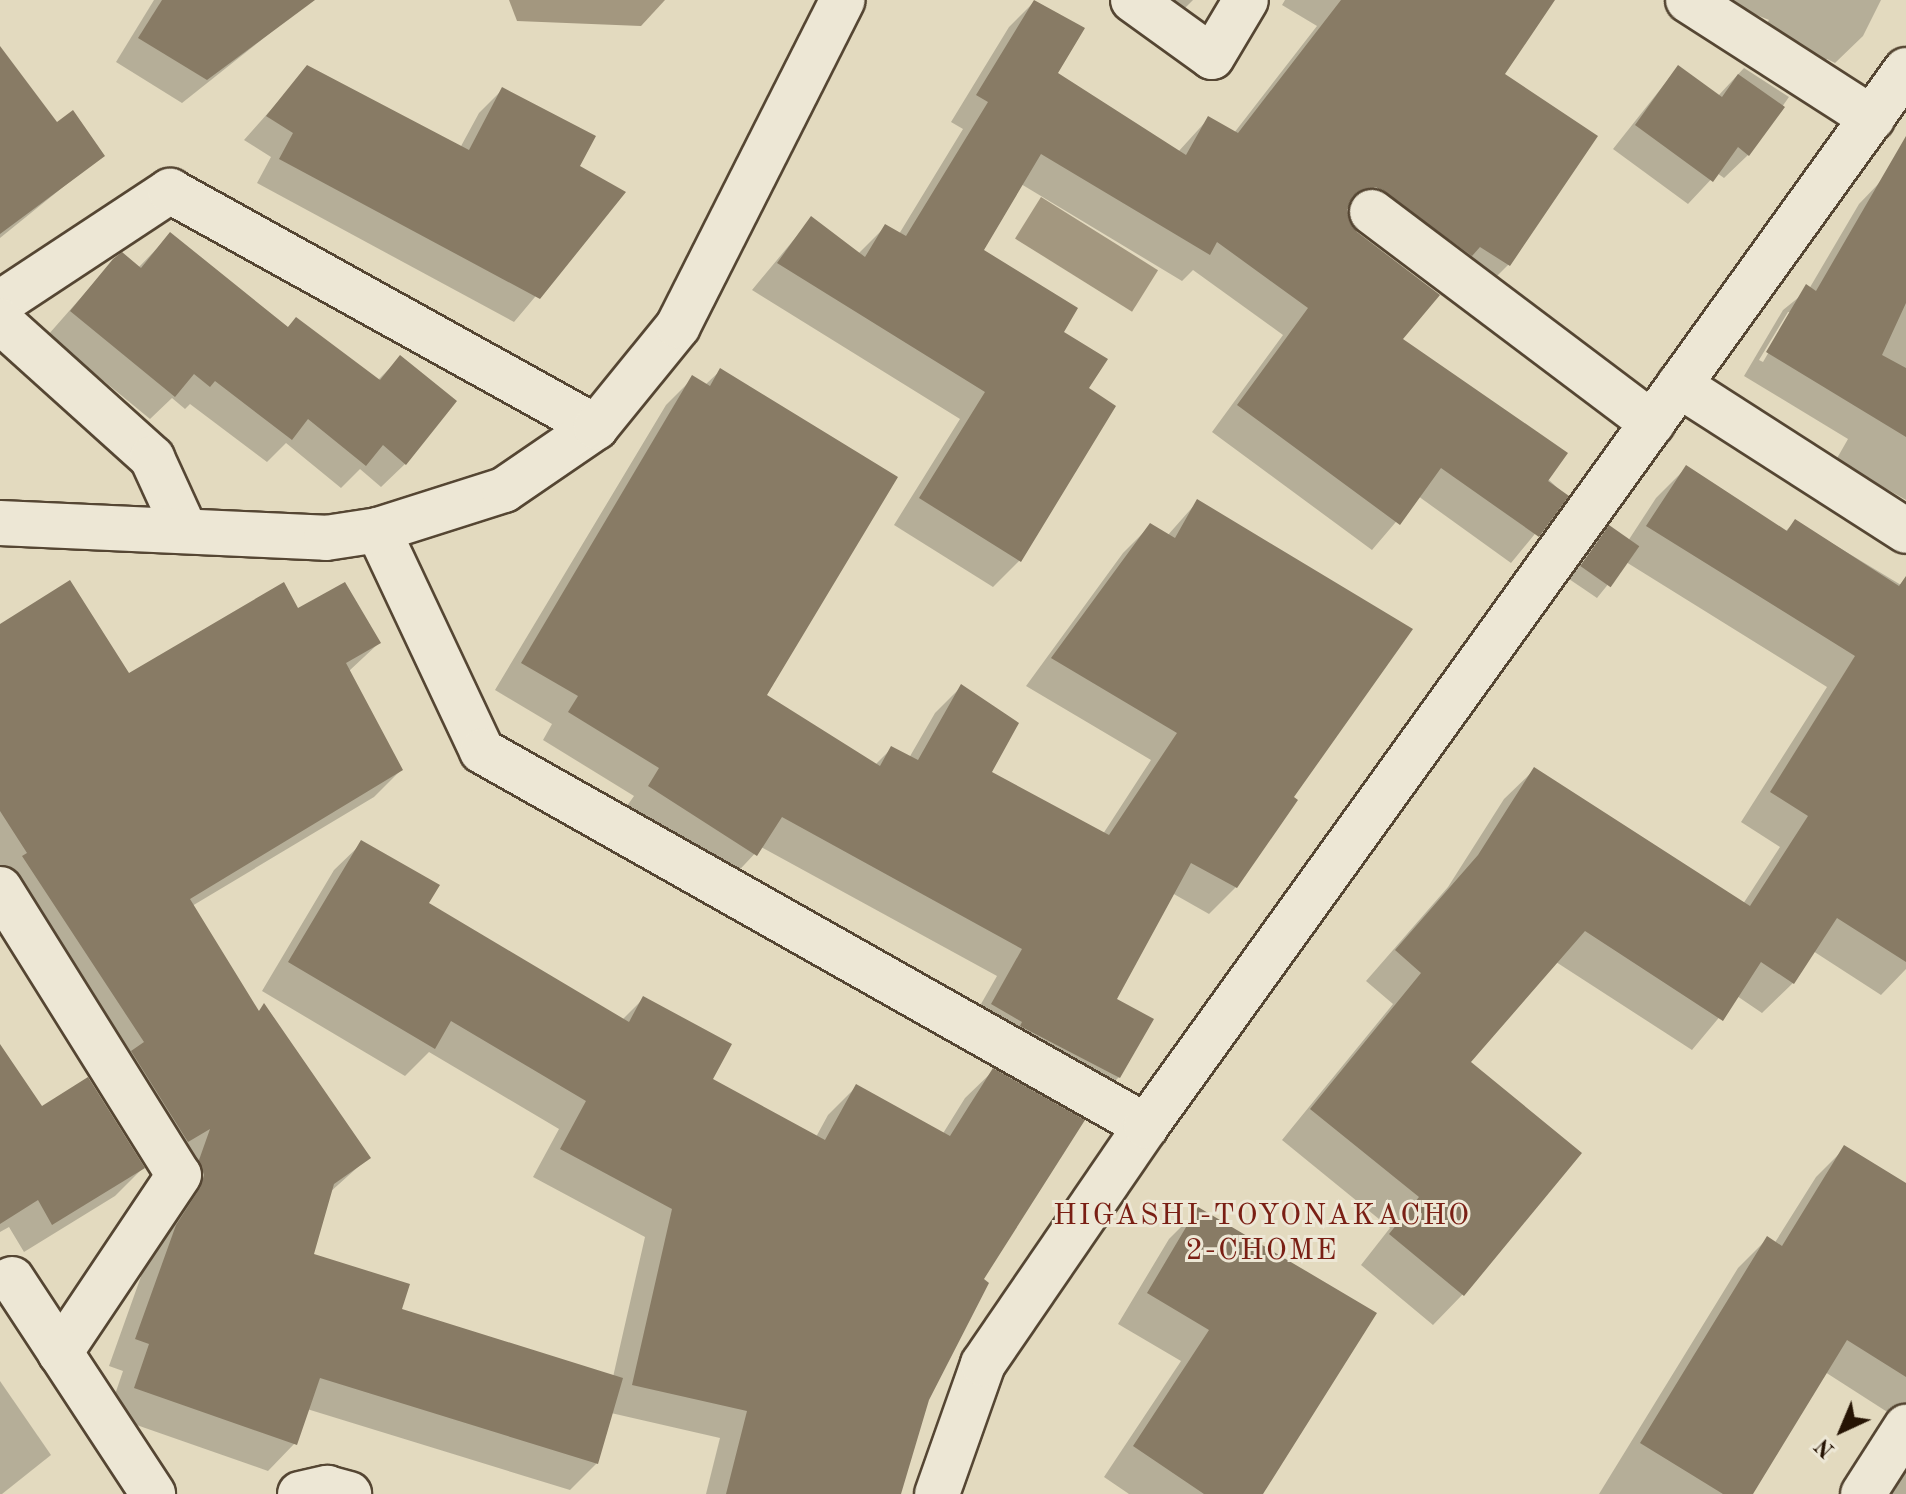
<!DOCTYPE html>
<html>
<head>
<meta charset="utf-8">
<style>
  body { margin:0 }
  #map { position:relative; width:1906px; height:1494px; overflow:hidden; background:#e3dabf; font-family:"Old Standard TT",serif }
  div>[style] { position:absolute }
  .water>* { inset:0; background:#a3977f; transform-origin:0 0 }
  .shadow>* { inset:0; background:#0003 }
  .building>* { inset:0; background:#887b65; transform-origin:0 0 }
  .roads { filter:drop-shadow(2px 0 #554633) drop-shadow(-2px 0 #554633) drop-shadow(0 2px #554633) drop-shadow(0 -2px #554633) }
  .street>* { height:44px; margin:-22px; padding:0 22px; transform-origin:22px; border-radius:22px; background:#ede7d5 }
  .secondary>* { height:44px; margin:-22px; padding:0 22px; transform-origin:22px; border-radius:22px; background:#ede7d5 }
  span { translate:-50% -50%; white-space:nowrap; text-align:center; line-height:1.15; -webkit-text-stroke:6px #ede7d5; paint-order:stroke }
  .neighbourhood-label { font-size:30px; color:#7a1f14; letter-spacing:2px }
  .north { position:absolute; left:1802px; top:1390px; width:80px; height:80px; -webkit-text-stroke:6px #ede7d5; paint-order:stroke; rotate:224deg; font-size:22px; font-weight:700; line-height:32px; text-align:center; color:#261404 }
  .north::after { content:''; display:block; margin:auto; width:28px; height:36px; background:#261404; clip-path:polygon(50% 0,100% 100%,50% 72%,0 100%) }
</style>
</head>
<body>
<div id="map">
  <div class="water">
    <i style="clip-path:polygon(509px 0,665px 0,641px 26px,517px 21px)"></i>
    <i style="left:1041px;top:197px;width:138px;height:49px;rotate:32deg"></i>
  </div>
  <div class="shadow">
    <i style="clip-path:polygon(154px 0,270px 0,294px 14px,182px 103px,116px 62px)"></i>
    <i style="clip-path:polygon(1169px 0,1193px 0,1184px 9px)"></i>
    <i style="clip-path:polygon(1285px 0,1509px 0,1502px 75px,1595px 137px,1508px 265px,1482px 291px,1444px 281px,1345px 211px,1400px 339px,1566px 496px,1511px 563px,1418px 496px,1372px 550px,1212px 432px,1283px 335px,1193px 270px,1182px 281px,1021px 184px,981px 251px,1061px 332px,1019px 561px,993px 587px,894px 525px,960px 419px,752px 290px,811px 219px,858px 254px,886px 226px,899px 234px,963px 129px,951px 122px,1009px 27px,1035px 1px,1082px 28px,1056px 74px,1178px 152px,1208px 119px,1234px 133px,1317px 26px,1282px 5px)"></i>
    <i style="clip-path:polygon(1720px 0,1881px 0,1863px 36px,1835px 63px,1827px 59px,1812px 74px,1747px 52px,1769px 20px)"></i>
    <i style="clip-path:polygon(1678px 67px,1718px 96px,1744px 68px,1789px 97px,1748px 155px,1724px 178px,1717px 173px,1688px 204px,1613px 149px)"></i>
    <i style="clip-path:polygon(308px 68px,460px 148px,479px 113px,503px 89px,577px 167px,623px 192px,514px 322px,257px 183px,271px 157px,244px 140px)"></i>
    <i style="clip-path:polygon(0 75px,94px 162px,0 238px)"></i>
    <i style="clip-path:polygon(evenodd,1906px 179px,1906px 500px,1836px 460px,1848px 439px,1744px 376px,1783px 310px,1809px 289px,1859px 204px,1882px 180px,1906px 179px,1788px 312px,1792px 312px,1763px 362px,1759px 360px,1788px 312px)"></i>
    <i style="clip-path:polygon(170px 235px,287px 328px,296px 319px,377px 381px,400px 358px,405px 464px,381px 487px,360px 469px,341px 488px,286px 443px,267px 462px,190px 404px,185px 409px,172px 398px,150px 419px,48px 335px,114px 260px,138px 268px)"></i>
    <i style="clip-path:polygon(720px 371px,764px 695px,875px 765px,892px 748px,909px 758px,935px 713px,961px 687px,989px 773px,1103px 834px,1151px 760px,1026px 686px,1123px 553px,1150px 526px,1167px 536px,1198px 501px,1291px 798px,1236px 887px,1209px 914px,1172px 893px,1115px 999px,1119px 1077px,1092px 1104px,965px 1032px,997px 976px,761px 847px,729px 881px,622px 813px,634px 796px,543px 740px,552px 724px,495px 690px,666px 405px,693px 378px,705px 385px)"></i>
    <i style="clip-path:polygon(1686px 468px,1785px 532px,1795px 521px,1906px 588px,1906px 969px,1881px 995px,1813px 951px,1793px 983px,1762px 1013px,1737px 996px,1692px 1050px,1556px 962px,1468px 1062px,1463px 1294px,1433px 1325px,1361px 1265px,1390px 1228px,1282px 1140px,1393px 1004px,1366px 981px,1448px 887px,1504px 799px,1535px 769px,1743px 904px,1780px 847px,1741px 822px,1827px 687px,1626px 562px,1597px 598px,1569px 579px,1610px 528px,1628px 541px,1656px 498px)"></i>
    <i style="clip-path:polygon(297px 611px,379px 643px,349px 671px,401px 770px,374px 797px,192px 906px,258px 1012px,264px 1006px,368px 1158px,329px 1193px,312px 1255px,400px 1310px,613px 1377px,645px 1237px,533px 1177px,559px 1129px,429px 1052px,405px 1076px,262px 991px,334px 870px,362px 843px,427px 903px,622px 1020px,643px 999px,711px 1080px,816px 1137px,828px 1115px,856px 1087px,942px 1135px,965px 1098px,993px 1071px,981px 1280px,886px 1494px,706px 1494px,720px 1438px,611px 1413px,597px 1463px,570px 1490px,307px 1409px,295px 1443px,268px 1471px,108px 1415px,123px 1371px,109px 1366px,149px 1254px,178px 1203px,0 880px,0 627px,128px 675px)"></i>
    <i style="clip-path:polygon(0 1047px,41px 1108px,143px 1168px,115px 1196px,24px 1252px,9px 1227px,0 1232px)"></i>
    <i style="clip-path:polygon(1845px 1148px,1906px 1185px,1906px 1424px,1825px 1372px,1751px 1494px,1599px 1494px,1738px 1268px,1767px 1239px,1774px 1244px,1816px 1177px)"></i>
    <i style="clip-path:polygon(1199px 1209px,1260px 1494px,1129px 1494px,1104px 1477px,1181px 1361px,1118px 1324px,1169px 1239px)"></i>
    <i style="clip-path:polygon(0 1381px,51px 1455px,2px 1494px,0 1494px)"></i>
    <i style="clip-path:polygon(1906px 1440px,1906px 1494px,1890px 1494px)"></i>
  </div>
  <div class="building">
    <i style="clip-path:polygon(162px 0,315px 0,207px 80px,138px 38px)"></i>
    <i style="clip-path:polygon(1034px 0,1085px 28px,1058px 73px,1186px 155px,1208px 116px,1238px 133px,1341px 0,1555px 0,1505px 74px,1598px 136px,1510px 266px,1480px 247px,1472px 256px,1376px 187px,1353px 196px,1347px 210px,1357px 232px,1440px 295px,1403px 339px,1568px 453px,1548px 481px,1569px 496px,1539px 537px,1441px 468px,1400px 525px,1237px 405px,1308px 308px,1217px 242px,1210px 255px,1041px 154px,984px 250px,1078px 308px,1064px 332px,1108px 359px,1089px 388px,1116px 406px,1021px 562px,919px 498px,985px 392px,777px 263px,811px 216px,865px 257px,885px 224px,906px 236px,988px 102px,976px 95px)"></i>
    <i style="clip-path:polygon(0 46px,57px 122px,73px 110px,105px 156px,0 234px)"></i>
    <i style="clip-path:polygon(307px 65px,469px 150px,502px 87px,596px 136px,580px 166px,626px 192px,540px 299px,279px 159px,293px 133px,266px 116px)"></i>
    <i style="clip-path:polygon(1678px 65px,1722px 97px,1738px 74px,1785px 107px,1749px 156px,1738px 147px,1713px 182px,1635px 125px)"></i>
    <i style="clip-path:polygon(1906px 136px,1906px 303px,1882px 355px,1906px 368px,1906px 437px,1766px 352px,1806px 284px,1816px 291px)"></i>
    <i style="clip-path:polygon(170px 232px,288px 327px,296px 317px,380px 380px,400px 355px,457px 401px,406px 465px,383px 445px,366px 466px,308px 419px,292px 440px,215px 381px,210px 387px,194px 374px,175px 397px,70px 311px,113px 259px,122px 252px,141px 268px)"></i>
    <i style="clip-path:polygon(720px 368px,898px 477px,767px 695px,880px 766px,891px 746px,918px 760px,961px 684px,1019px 723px,992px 772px,1109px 835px,1177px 733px,1051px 658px,1150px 523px,1175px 538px,1197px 499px,1413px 629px,1294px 797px,1298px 800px,1237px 888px,1191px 863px,1117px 999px,1154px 1019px,1120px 1078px,1020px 1026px,1022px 1022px,991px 1004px,1022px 949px,782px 817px,757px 856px,648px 786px,659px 768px,568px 712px,578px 696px,521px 663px,692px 375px,710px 386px)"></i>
    <i style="clip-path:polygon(1686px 465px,1787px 531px,1795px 519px,1899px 586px,1906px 576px,1906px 962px,1837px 918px,1794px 984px,1761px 962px,1723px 1021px,1585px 931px,1471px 1062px,1582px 1153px,1464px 1296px,1389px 1234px,1419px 1197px,1310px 1109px,1421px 973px,1395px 950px,1478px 855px,1534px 767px,1750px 906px,1808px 816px,1770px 792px,1855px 656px,1646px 526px)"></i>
    <i style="left:1609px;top:525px;width:37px;height:50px;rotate:35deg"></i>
    <i style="clip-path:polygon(70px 580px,129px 673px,284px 582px,298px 608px,345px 582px,381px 643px,346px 663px,403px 770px,190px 899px,259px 1011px,264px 1003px,371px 1158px,334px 1184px,314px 1254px,410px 1284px,402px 1309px,623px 1378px,598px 1464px,320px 1378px,297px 1445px,134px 1388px,149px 1344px,135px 1339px,176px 1225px,200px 1188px,204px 1175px,199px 1160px,210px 1129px,188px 1142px,131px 1051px,144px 1042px,22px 856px,27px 853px,0 811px,0 624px)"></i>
    <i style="clip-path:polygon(361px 840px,440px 885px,429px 903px,629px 1022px,643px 996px,732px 1044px,713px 1079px,825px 1140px,856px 1084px,950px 1136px,993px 1068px,1085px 1120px,984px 1279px,989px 1283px,929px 1400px,901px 1494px,726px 1494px,747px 1411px,632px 1385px,672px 1209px,560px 1149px,586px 1101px,451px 1021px,435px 1049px,288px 962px)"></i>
    <i style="clip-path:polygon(0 1044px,42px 1106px,88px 1077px,145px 1168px,52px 1225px,38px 1200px,0 1224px)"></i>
    <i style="clip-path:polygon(1844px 1145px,1906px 1183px,1906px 1377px,1847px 1340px,1753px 1494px,1723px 1494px,1640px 1443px,1767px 1236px,1782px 1246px)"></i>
    <i style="clip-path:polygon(1198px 1207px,1377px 1313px,1263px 1494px,1204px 1494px,1133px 1446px,1209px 1330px,1147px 1293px)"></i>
  </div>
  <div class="roads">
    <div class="street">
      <i style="left:1133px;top:0;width:97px;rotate:35.8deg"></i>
      <i style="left:1212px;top:57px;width:66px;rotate:-59.2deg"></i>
      <i style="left:1688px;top:0;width:219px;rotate:32.7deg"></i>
      <i style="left:1372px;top:212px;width:351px;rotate:37deg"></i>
      <i style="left:0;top:303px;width:204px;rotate:-33.4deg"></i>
      <i style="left:170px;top:191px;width:487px;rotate:29deg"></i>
      <i style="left:0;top:321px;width:205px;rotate:42deg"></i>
      <i style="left:152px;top:458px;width:77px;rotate:65.4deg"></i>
      <i style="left:1679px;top:385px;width:270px;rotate:32.7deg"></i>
      <i style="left:378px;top:530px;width:244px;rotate:64.8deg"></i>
      <i style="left:482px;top:751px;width:763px;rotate:29.46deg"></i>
      <i style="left:0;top:889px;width:337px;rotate:58deg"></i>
      <i style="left:179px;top:1175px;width:214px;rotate:123.8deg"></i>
      <i style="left:12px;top:1279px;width:257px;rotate:56.7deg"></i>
      <i style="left:300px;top:1494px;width:28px;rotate:-13deg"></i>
      <i style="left:327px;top:1488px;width:23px;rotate:15deg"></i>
      <i style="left:937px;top:1494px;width:138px;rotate:-70.5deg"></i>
      <i style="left:983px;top:1364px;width:288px;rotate:-55.6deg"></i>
      <i style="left:1146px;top:1126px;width:1301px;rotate:-54.26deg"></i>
      <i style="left:1863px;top:1494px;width:80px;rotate:-57.3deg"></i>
    </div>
    <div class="secondary">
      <i style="left:0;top:523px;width:326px;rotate:2.6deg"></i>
      <i style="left:326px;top:538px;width:53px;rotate:-8.7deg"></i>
      <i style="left:378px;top:530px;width:132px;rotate:-17.6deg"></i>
      <i style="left:504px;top:490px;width:112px;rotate:-34.4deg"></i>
      <i style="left:596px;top:427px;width:130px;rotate:-50.9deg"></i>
      <i style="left:678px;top:326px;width:365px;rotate:-63.2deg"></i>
    </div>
  </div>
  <div class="neighbourhood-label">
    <span style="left:1262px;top:1233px">HIGASHI-TOYONAKACHO<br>2-CHOME</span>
  </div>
  <div class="north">N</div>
</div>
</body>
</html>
